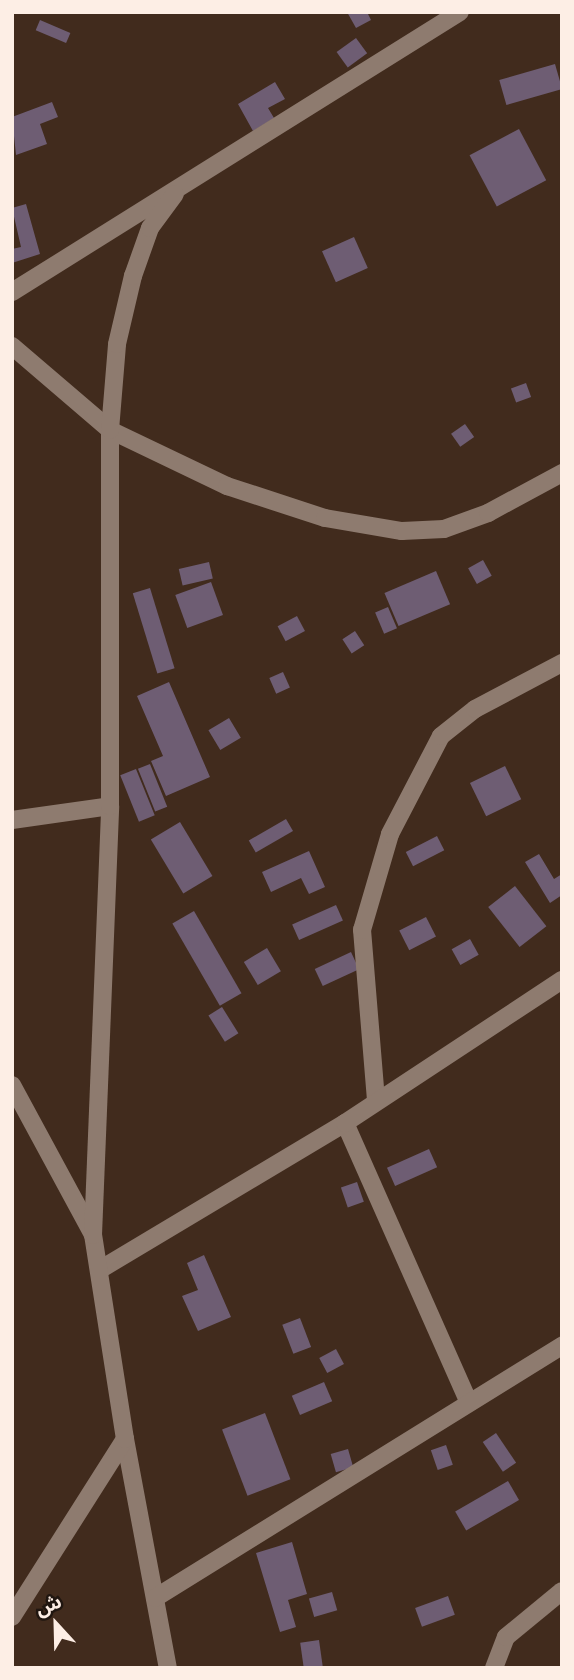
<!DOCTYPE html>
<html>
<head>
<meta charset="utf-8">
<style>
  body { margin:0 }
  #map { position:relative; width:574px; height:1680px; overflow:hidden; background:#412b1d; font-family:Mulish,"Noto Sans Arabic",sans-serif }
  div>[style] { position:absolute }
  .building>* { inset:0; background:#6e5d73; transform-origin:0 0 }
  .minor>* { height:18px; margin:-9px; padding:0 9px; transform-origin:9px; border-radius:9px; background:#8e7b6f }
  span { translate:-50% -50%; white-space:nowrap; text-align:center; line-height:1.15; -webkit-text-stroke:7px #201610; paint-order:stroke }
  .frame { position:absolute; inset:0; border:14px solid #fdeee5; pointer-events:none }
  .north { position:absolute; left:21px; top:1589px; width:70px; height:70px; -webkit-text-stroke:5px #201610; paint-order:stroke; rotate:338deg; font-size:19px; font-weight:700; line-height:28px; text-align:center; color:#fdeee5 }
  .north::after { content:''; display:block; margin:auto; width:24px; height:32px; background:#fdeee5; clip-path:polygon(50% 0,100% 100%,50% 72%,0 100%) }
</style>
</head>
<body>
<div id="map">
  <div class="building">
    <i style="clip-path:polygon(347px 12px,367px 12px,371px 20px,356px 28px)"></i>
    <i style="left:40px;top:20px;width:33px;height:11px;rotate:23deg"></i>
    <i style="left:356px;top:38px;width:19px;height:24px;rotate:54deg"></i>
    <i style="left:555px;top:64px;width:26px;height:58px;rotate:74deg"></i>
    <i style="clip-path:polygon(275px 82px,285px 99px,268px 108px,274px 118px,253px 131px,238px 104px)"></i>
    <i style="clip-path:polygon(52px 102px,58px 117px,40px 124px,47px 144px,16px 155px,12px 117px)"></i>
    <i style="left:519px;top:129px;width:58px;height:56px;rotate:62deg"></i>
    <i style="clip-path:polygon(26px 204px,40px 254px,12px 263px,12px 249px,21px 247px,12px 208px)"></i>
    <i style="left:354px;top:237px;width:34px;height:35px;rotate:66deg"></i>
    <i style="left:526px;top:383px;width:15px;height:16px;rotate:70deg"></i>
    <i style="left:465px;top:424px;width:16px;height:17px;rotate:55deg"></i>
    <i style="left:483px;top:560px;width:18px;height:17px;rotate:61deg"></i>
    <i style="left:209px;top:562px;width:17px;height:31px;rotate:77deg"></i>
    <i style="left:436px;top:571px;width:36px;height:56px;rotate:67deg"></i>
    <i style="left:211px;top:582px;width:35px;height:38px;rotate:70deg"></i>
    <i style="left:150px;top:588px;width:84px;height:18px;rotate:73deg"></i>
    <i style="left:388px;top:607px;width:23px;height:14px;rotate:67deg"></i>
    <i style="left:297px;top:616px;width:17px;height:22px;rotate:62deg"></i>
    <i style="left:355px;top:631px;width:17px;height:15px;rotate:57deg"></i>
    <i style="left:283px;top:672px;width:17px;height:15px;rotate:66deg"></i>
    <i style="clip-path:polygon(169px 682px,210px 777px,166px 796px,151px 761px,163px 756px,137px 696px)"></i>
    <i style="left:229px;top:718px;width:23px;height:24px;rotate:59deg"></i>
    <i style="left:150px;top:764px;width:46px;height:13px;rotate:68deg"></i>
    <i style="left:505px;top:766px;width:37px;height:39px;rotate:64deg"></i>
    <i style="left:136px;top:769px;width:50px;height:17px;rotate:68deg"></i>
    <i style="left:286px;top:819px;width:14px;height:43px;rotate:60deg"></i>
    <i style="left:180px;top:822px;width:63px;height:34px;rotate:59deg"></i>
    <i style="left:437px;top:836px;width:16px;height:35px;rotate:63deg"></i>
    <i style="clip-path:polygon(309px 851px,325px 887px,309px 894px,301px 878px,271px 892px,262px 872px)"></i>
    <i style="clip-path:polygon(539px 854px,554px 879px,562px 874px,562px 895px,550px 903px,525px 862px)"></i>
    <i style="left:515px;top:886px;width:51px;height:34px;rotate:52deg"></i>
    <i style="left:336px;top:905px;width:17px;height:48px;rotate:66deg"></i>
    <i style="left:194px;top:911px;width:95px;height:25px;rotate:60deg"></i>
    <i style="left:426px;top:917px;width:22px;height:30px;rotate:63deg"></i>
    <i style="left:470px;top:939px;width:18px;height:21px;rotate:61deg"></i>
    <i style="left:267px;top:948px;width:27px;height:27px;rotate:59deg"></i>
    <i style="left:351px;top:952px;width:19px;height:40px;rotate:65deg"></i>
    <i style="left:222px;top:1007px;width:31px;height:16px;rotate:58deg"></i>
    <i style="left:429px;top:1149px;width:20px;height:46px;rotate:66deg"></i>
    <i style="left:357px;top:1182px;width:21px;height:17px;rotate:71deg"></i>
    <i style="clip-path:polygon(204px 1255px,231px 1317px,198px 1331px,182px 1296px,198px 1290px,187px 1263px)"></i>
    <i style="left:300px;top:1318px;width:31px;height:19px;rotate:69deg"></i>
    <i style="left:336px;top:1349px;width:17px;height:19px;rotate:62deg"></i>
    <i style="left:324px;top:1382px;width:21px;height:35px;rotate:67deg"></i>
    <i style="left:265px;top:1413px;width:71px;height:46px;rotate:69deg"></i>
    <i style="left:496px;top:1433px;width:36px;height:16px;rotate:56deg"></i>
    <i style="left:446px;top:1445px;width:21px;height:16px;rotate:71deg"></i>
    <i style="left:348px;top:1449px;width:19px;height:18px;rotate:74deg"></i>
    <i style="left:508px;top:1481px;width:22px;height:61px;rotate:60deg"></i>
    <i style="clip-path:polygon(292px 1542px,307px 1594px,288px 1600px,296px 1627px,280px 1632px,256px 1553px)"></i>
    <i style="left:332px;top:1592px;width:19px;height:24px;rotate:74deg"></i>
    <i style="left:448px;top:1596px;width:20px;height:35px;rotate:70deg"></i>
    <i style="left:319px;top:1640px;width:28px;height:19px;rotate:82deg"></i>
  </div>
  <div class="minor">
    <i style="left:12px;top:292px;width:528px;rotate:-32.01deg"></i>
    <i style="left:12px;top:346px;width:129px;rotate:40.6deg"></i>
    <i style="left:110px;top:430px;width:130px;rotate:25.6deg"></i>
    <i style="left:227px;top:486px;width:103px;rotate:18.1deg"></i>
    <i style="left:325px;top:518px;width:78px;rotate:9.6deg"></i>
    <i style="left:402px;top:531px;width:42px;rotate:-2.7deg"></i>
    <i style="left:444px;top:529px;width:47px;rotate:-20deg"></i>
    <i style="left:488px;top:513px;width:84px;rotate:-28.4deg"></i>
    <i style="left:12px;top:820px;width:99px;rotate:-8.1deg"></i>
    <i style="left:12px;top:1085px;width:170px;rotate:61.6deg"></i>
    <i style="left:376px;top:1100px;width:171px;rotate:-94.7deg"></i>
    <i style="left:362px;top:930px;width:100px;rotate:-73.7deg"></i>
    <i style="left:390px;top:834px;width:110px;rotate:-62.5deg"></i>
    <i style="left:441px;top:736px;width:43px;rotate:-38.5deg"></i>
    <i style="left:475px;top:709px;width:98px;rotate:-27.9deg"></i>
    <i style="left:345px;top:1123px;width:306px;rotate:66.1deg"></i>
    <i style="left:101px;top:1269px;width:284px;rotate:-30.9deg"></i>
    <i style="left:345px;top:1123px;width:260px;rotate:-33.4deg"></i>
    <i style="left:125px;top:1439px;width:233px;rotate:79.4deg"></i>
    <i style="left:155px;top:1598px;width:479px;rotate:-31.8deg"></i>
    <i style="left:12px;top:1617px;width:211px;rotate:-57.6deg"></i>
    <i style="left:125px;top:1439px;width:206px;rotate:-98.9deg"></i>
    <i style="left:93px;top:1235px;width:429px;rotate:-87.7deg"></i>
    <i style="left:110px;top:806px;width:376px;rotate:-90deg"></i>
    <i style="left:110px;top:430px;width:86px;rotate:-85.3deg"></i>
    <i style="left:117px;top:344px;width:70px;rotate:-76.8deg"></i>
    <i style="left:133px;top:276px;width:51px;rotate:-70.5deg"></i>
    <i style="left:150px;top:228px;width:42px;rotate:-53.7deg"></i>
    <i style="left:494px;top:1668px;width:33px;rotate:-69deg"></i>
    <i style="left:506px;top:1637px;width:72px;rotate:-39.4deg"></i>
  </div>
  <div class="frame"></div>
  <div class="north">ش</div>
</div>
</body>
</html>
